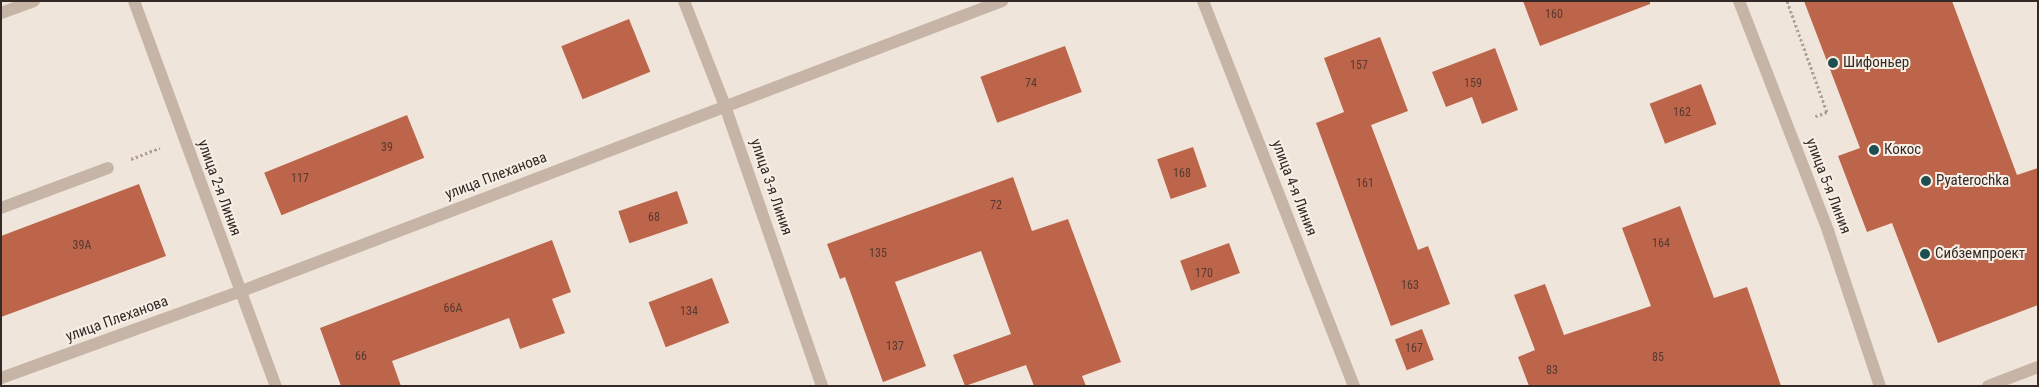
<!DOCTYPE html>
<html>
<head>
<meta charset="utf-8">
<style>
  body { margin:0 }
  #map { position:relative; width:2039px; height:387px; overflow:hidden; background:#efe5da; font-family:"Roboto Condensed",sans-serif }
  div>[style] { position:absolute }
  .building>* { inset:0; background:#bd654a; transform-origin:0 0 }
  .path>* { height:3px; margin-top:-1.5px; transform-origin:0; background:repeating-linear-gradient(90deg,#b29f91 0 2.5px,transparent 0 5px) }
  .service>* { height:12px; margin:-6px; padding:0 6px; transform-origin:6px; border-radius:6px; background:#c6b5a7 }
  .minor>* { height:12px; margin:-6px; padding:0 6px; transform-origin:6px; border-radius:6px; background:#c6b5a7 }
  .dots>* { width:14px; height:14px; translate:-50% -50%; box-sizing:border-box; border:2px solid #f7efe5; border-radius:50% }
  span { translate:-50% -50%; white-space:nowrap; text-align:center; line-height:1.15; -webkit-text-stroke:4px #f7efe5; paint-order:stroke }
  .number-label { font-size:12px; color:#563930 }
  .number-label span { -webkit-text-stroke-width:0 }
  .poi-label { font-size:15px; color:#332a27 }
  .left { translate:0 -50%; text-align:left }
  .street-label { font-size:15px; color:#332a27 }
  .frame { position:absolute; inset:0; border:2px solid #332a27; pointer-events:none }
</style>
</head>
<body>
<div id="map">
  <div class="building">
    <i style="clip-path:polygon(1523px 1px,1650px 1px,1650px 4px,1540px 46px)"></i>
    <i style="clip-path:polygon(1804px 1px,1952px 1px,2017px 175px,2038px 168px,2038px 305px,1938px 343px,1892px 223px,1867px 232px,1838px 156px,1860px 148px)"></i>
    <i style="left:629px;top:19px;width:57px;height:73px;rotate:68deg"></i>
    <i style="clip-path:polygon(1380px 37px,1408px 111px,1371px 125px,1418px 250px,1428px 246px,1450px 304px,1391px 326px,1316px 123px,1344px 112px,1324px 58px)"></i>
    <i style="left:1065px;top:46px;width:49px;height:90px;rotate:70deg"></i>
    <i style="clip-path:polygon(1495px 48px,1518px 110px,1482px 124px,1472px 97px,1446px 107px,1432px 72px)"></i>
    <i style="left:1701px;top:84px;width:43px;height:55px;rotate:69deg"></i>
    <i style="left:407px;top:115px;width:46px;height:154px;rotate:68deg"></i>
    <i style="left:1193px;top:147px;width:42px;height:38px;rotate:71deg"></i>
    <i style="clip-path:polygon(1013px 177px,1032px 231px,1068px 219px,1121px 362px,1082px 376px,1086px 386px,1034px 386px,1026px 365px,965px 386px,953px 355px,1011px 334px,981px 251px,895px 282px,926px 366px,883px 382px,845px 277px,840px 279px,827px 244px)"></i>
    <i style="clip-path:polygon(139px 184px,166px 256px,1px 317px,1px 236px)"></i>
    <i style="left:677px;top:191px;width:34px;height:62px;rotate:71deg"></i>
    <i style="clip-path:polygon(1680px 206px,1714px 298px,1747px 287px,1781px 386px,1529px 386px,1518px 357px,1535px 350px,1514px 295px,1545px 284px,1564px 335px,1651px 306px,1622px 228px)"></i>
    <i style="clip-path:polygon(552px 240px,571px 292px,552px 299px,565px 333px,520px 349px,509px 318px,392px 361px,401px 386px,341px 386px,320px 328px)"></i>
    <i style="left:1229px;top:243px;width:32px;height:52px;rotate:70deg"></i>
    <i style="left:712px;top:278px;width:48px;height:68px;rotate:69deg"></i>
    <i style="left:1422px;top:329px;width:33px;height:29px;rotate:69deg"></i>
  </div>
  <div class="path">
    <i style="left:1787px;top:1px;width:118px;rotate:70.2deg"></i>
    <i style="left:1827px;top:112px;width:15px;rotate:160deg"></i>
    <i style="left:131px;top:159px;width:31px;rotate:-21deg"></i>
  </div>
  <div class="service">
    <i style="left:1px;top:13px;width:35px;rotate:-20deg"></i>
    <i style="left:1px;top:208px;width:114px;rotate:-20.5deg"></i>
  </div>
  <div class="minor">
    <i style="left:134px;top:1px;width:410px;rotate:69.8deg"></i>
    <i style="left:684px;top:1px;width:113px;rotate:68.7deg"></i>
    <i style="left:725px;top:106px;width:296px;rotate:70.9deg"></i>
    <i style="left:1203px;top:1px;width:414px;rotate:68.6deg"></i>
    <i style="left:1739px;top:1px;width:247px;rotate:68.8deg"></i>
    <i style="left:1828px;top:231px;width:163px;rotate:71.5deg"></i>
    <i style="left:1px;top:378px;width:253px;rotate:-19.9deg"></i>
    <i style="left:239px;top:292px;width:817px;rotate:-20.88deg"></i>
    <i style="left:1988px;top:386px;width:53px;rotate:-20.8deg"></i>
  </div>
  <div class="dots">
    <i style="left:1833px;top:63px;background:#1f4e51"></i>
    <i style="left:1874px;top:150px;background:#1f4e51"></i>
    <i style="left:1926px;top:181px;background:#1f4e51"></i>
    <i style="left:1925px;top:254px;background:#1f4e51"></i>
  </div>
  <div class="number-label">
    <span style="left:1554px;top:15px">160</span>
    <span style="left:1359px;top:66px">157</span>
    <span style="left:1031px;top:84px">74</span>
    <span style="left:1473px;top:84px">159</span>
    <span style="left:1682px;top:113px">162</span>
    <span style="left:387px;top:148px">39</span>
    <span style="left:1182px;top:174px">168</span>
    <span style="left:300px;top:179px">117</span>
    <span style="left:1365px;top:184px">161</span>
    <span style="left:996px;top:206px">72</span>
    <span style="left:654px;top:218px">68</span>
    <span style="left:1661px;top:244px">164</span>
    <span style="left:82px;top:246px">39А</span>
    <span style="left:878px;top:254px">135</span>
    <span style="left:1204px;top:274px">170</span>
    <span style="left:1410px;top:286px">163</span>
    <span style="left:453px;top:309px">66А</span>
    <span style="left:689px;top:312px">134</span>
    <span style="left:895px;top:347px">137</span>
    <span style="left:1414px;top:349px">167</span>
    <span style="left:361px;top:357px">66</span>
    <span style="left:1658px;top:358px">85</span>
    <span style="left:1552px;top:371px">83</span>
  </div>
  <div class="poi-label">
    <span class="left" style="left:1843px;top:63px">Шифоньер</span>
    <span class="left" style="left:1884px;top:150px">Кокос</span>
    <span class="left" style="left:1936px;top:181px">Pyaterochka</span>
    <span class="left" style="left:1935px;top:254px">Сибземпроект</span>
  </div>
  <div class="street-label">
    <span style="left:496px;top:176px;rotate:-21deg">улица Плеханова</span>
    <span style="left:1828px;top:186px;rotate:69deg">улица 5-я Линия</span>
    <span style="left:771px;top:187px;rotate:71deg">улица 3-я Линия</span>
    <span style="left:219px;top:188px;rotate:70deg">улица 2-я Линия</span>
    <span style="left:1294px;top:188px;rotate:69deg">улица 4-я Линия</span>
    <span style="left:117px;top:319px;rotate:-20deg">улица Плеханова</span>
  </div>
  <div class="frame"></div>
</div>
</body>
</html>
